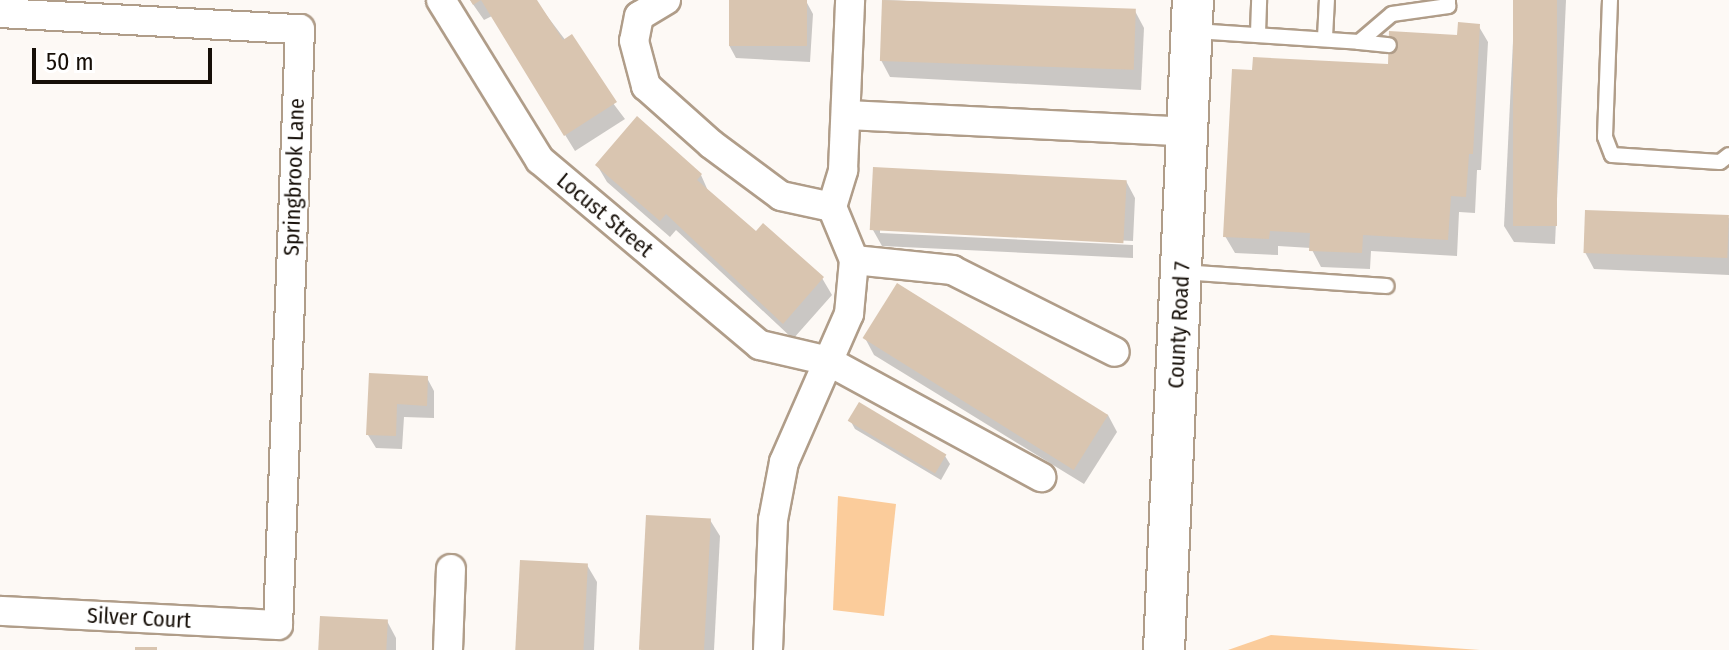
<!DOCTYPE html>
<html>
<head>
<meta charset="utf-8">
<style>
  body { margin:0 }
  #map { position:relative; width:1729px; height:650px; overflow:hidden; background:#fdf9f5; font-family:"Fira Sans Condensed",sans-serif }
  div>[style] { position:absolute }
  .green>* { inset:0; background:#fbcc9b }
  .shadow>* { inset:0; background:#0003 }
  .building>* { inset:0; background:#d9c5b0; transform-origin:0 0 }
  .roads { filter:drop-shadow(2px 0 #b09d89) drop-shadow(-2px 0 #b09d89) drop-shadow(0 2px #b09d89) drop-shadow(0 -2px #b09d89) }
  .lane>* { height:14px; margin:-7px; padding:0 7px; transform-origin:7px; border-radius:7px; background:#fff }
  .street>* { height:28px; margin:-14px; padding:0 14px; transform-origin:14px; border-radius:14px; background:#fff }
  .secondary>* { height:40px; margin:-20px; padding:0 20px; transform-origin:20px; border-radius:20px; background:#fff }
  span { translate:-50% -50%; white-space:nowrap; text-align:center; line-height:1.15; -webkit-text-stroke:6px #fff; paint-order:stroke }
  .street-label { font-size:22px; color:#160f08 }
  .scale { position:absolute; left:32px; top:48px; width:180px; height:36px; box-sizing:border-box; border:4px solid #160f08; border-top:0; padding-left:10px; font-size:24px; line-height:28px; white-space:nowrap; color:#160f08; -webkit-text-stroke:6px #fff; paint-order:stroke }
</style>
</head>
<body>
<div id="map">
  <div class="green">
    <i style="clip-path:polygon(838px 496px,896px 504px,884px 616px,833px 610px)"></i>
    <i style="clip-path:polygon(1271px 635px,1480px 650px,1228px 650px)"></i>
  </div>
  <div class="shadow">
    <i style="clip-path:polygon(470px 0,535px 0,625px 119px,575px 151px,492px 16px,484px 20px)"></i>
    <i style="clip-path:polygon(731px 0,806px 1px,813px 14px,810px 62px,736px 58px,729px 45px)"></i>
    <i style="clip-path:polygon(884px 0,1135px 11px,1144px 28px,1141px 90px,890px 77px,881px 60px)"></i>
    <i style="clip-path:polygon(1515px 0,1566px 0,1555px 244px,1514px 242px,1504px 226px)"></i>
    <i style="clip-path:polygon(1478px 25px,1488px 42px,1481px 170px,1477px 170px,1475px 213px,1459px 212px,1457px 256px,1371px 251px,1370px 269px,1321px 267px,1311px 248px,1278px 246px,1278px 255px,1235px 253px,1225px 236px,1390px 66px)"></i>
    <i style="clip-path:polygon(597px 165px,701px 175px,709px 193px,756px 234px,822px 278px,832px 295px,793px 339px,676px 230px,670px 237px,607px 182px)"></i>
    <i style="clip-path:polygon(1126px 181px,1135px 198px,1133px 241px,880px 229px,880px 233px,1133px 245px,1133px 258px,882px 246px,873px 230px)"></i>
    <i style="clip-path:polygon(1729px 218px,1729px 275px,1594px 269px,1585px 252px)"></i>
    <i style="clip-path:polygon(865px 338px,1108px 415px,1117px 432px,1084px 484px,874px 355px)"></i>
    <i style="clip-path:polygon(371px 375px,427px 378px,434px 391px,434px 418px,404px 417px,402px 449px,376px 448px,368px 435px)"></i>
    <i style="clip-path:polygon(850px 420px,945px 456px,950px 464px,941px 480px,855px 429px)"></i>
    <i style="clip-path:polygon(710px 520px,720px 536px,714px 650px,641px 650px)"></i>
    <i style="clip-path:polygon(587px 565px,597px 582px,594px 650px,518px 650px)"></i>
    <i style="clip-path:polygon(387px 621px,396px 638px,396px 650px,320px 650px)"></i>
  </div>
  <div class="building">
    <i style="clip-path:polygon(470px 0,537px 0,563px 40px,572px 34px,617px 102px,564px 136px,481px 0,473px 5px)"></i>
    <i style="left:729px;top:0;width:78px;height:46px"></i>
    <i style="left:882px;top:0;width:254px;height:61px;rotate:2deg"></i>
    <i style="left:1513px;top:0;width:44px;height:226px"></i>
    <i style="clip-path:polygon(1458px 22px,1480px 24px,1473px 154px,1469px 154px,1466px 197px,1451px 196px,1448px 240px,1363px 235px,1362px 253px,1309px 251px,1310px 233px,1270px 231px,1269px 239px,1223px 237px,1232px 69px,1252px 70px,1253px 57px,1388px 64px,1389px 31px,1457px 35px)"></i>
    <i style="clip-path:polygon(637px 116px,702px 174px,697px 180px,756px 231px,763px 223px,824px 277px,783px 324px,666px 214px,660px 221px,595px 165px)"></i>
    <i style="left:873px;top:167px;width:254px;height:63px;rotate:3deg"></i>
    <i style="left:1585px;top:210px;width:144px;height:43px;rotate:2deg"></i>
    <i style="left:897px;top:283px;width:249px;height:65px;rotate:32deg"></i>
    <i style="clip-path:polygon(369px 373px,428px 376px,427px 406px,397px 404px,396px 436px,366px 435px)"></i>
    <i style="left:859px;top:402px;width:102px;height:22px;rotate:31deg"></i>
    <i style="left:646px;top:515px;width:65px;height:135px;rotate:3deg"></i>
    <i style="left:520px;top:560px;width:68px;height:90px;rotate:3deg"></i>
    <i style="left:320px;top:616px;width:68px;height:34px;rotate:3deg"></i>
    <i style="left:135px;top:647px;width:22px;height:3px"></i>
  </div>
  <div class="roads">
    <div class="lane">
      <i style="left:1610px;top:0;width:137px;rotate:92.1deg"></i>
      <i style="left:1605px;top:137px;width:19px;rotate:69deg"></i>
      <i style="left:1612px;top:155px;width:108px;rotate:3.7deg"></i>
      <i style="left:1720px;top:162px;width:11px;rotate:-38deg"></i>
      <i style="left:1195px;top:31px;width:164px;rotate:3.8deg"></i>
      <i style="left:1359px;top:42px;width:43px;rotate:-40.3deg"></i>
      <i style="left:1392px;top:14px;width:57px;rotate:-8.1deg"></i>
      <i style="left:1448px;top:6px;width:6px;rotate:-90deg"></i>
      <i style="left:1258px;top:33px;width:33px;rotate:-88deg"></i>
      <i style="left:1325px;top:37px;width:37px;rotate:-87deg"></i>
      <i style="left:1359px;top:42px;width:30px;rotate:6deg"></i>
      <i style="left:1181px;top:272px;width:206px;rotate:3.9deg"></i>
    </div>
    <div class="street">
      <i style="left:441px;top:0;width:188px;rotate:58.3deg"></i>
      <i style="left:540px;top:160px;width:287px;rotate:40.1deg"></i>
      <i style="left:760px;top:345px;width:70px;rotate:13.2deg"></i>
      <i style="left:828px;top:361px;width:243px;rotate:28.6deg"></i>
      <i style="left:666px;top:0;width:31px;rotate:149deg"></i>
      <i style="left:639px;top:16px;width:25px;rotate:101deg"></i>
      <i style="left:634px;top:41px;width:47px;rotate:75.1deg"></i>
      <i style="left:646px;top:86px;width:87px;rotate:41.7deg"></i>
      <i style="left:711px;top:144px;width:87px;rotate:36.6deg"></i>
      <i style="left:781px;top:196px;width:52px;rotate:12.2deg"></i>
      <i style="left:0;top:13px;width:300px;rotate:3.1deg"></i>
      <i style="left:300px;top:29px;width:596px;rotate:92.11deg"></i>
      <i style="left:278px;top:625px;width:278px;rotate:-177.1deg"></i>
      <i style="left:846px;top:115px;width:342px;rotate:2.8deg"></i>
      <i style="left:854px;top:260px;width:99px;rotate:5.8deg"></i>
      <i style="left:952px;top:270px;width:182px;rotate:26.7deg"></i>
      <i style="left:448px;top:650px;width:81px;rotate:-87.9deg"></i>
      <i style="left:768px;top:650px;width:130px;rotate:-87.8deg"></i>
      <i style="left:773px;top:520px;width:59px;rotate:-79.3deg"></i>
      <i style="left:784px;top:462px;width:162px;rotate:-66.3deg"></i>
      <i style="left:849px;top:314px;width:54px;rotate:-84.7deg"></i>
      <i style="left:854px;top:260px;width:57px;rotate:-112.5deg"></i>
      <i style="left:832px;top:207px;width:39px;rotate:-73deg"></i>
      <i style="left:843px;top:170px;width:170px;rotate:-87.6deg"></i>
    </div>
    <div class="secondary">
      <i style="left:1164px;top:650px;width:651px;rotate:-87.45deg"></i>
    </div>
  </div>
  <div class="street-label">
    <span style="left:294px;top:177px;rotate:-88deg">Springbrook Lane</span>
    <span style="left:605px;top:215px;rotate:40deg">Locust Street</span>
    <span style="left:1179px;top:325px;rotate:-87deg">County Road 7</span>
    <span style="left:139px;top:618px;rotate:3deg">Silver Court</span>
  </div>
  <div class="scale">50 m</div>
</div>
</body>
</html>
